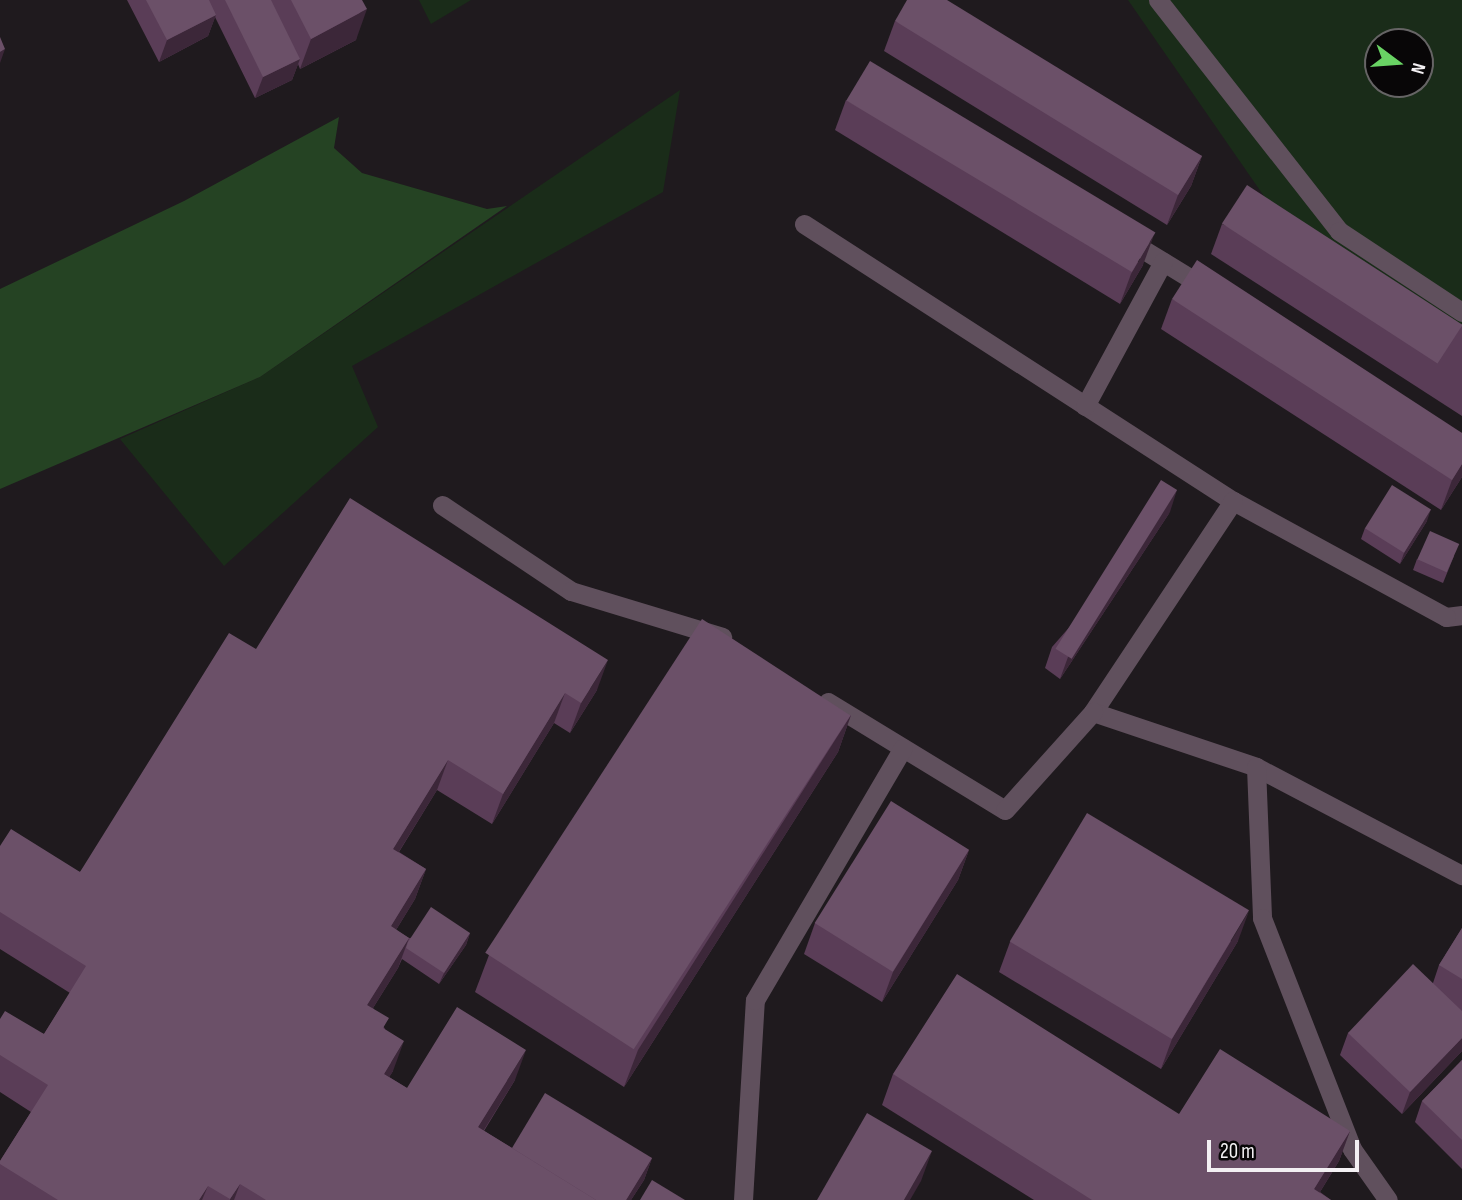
<!DOCTYPE html>
<html>
<head>
<meta charset="utf-8">
<style>
  body { margin:0 }
  #map { position:relative; width:1462px; height:1200px; overflow:hidden; background:#1f1a1e; font-family:"Sofia Sans Condensed",sans-serif }
  div>[style] { position:absolute }
  .green>* { inset:0; background:#1a2c19 }
  .water>* { inset:0; background:#254323 }
  .service>* { height:19px; margin:-9.5px; padding:0 9.5px; transform-origin:9.5px; border-radius:9.5px; background:#60505d }
  .minor>* { height:19px; margin:-9.5px; padding:0 9.5px; transform-origin:9.5px; border-radius:9.5px; background:#60505d }
  .wall>* { inset:0; background:#5a3d57 }
  .shaded-wall>* { inset:0; background:#3c2739 }
  .building>* { inset:0; background:#6b5068; transform-origin:0 0 }
  span { translate:-50% -50%; white-space:nowrap; text-align:center; line-height:1.15; -webkit-text-stroke:5px #080607; paint-order:stroke }
  .north { position:absolute; left:1364px; top:28px; width:70px; height:70px; box-sizing:border-box; background:#080607; border:2px solid #666465; border-radius:50%; rotate:106deg; font-size:19px; font-weight:700; line-height:28px; text-align:center; color:#f3f0f3 }
  .north::after { content:''; display:block; margin:auto; width:24px; height:32px; background:#69d364; clip-path:polygon(50% 0,100% 100%,50% 72%,0 100%) }
  .scale { position:absolute; left:1207px; top:1140px; width:152px; height:32px; box-sizing:border-box; border:4px solid #f3f0f3; border-top:0; padding-left:9px; font-size:21px; line-height:24px; white-space:nowrap; color:#f3f0f3; -webkit-text-stroke:5px #080607; paint-order:stroke }
</style>
</head>
<body>
<div id="map">
  <div class="green">
    <i style="clip-path:polygon(419px 0,471px 0,431px 24px)"></i>
    <i style="clip-path:polygon(evenodd,1128px 0,1462px 0,1462px 350px,1300px 248px,1128px 0,1378px 42px,1420px 42px,1420px 84px,1378px 84px,1378px 42px)"></i>
    <i style="clip-path:polygon(680px 90px,663px 192px,352px 366px,378px 427px,224px 566px,120px 439px,260px 377px)"></i>
  </div>
  <div class="water">
    <i style="clip-path:polygon(339px 117px,334px 148px,362px 173px,487px 209px,507px 206px,260px 377px,0 489px,0 289px,184px 201px)"></i>
  </div>
  <div class="service">
    <i style="left:804px;top:224px;width:511px;rotate:32.85deg"></i>
    <i style="left:1126px;top:239px;width:96px;rotate:31.4deg"></i>
    <i style="left:1085px;top:406px;width:164px;rotate:-61.6deg"></i>
    <i style="left:442px;top:505px;width:155px;rotate:33.7deg"></i>
    <i style="left:571px;top:591px;width:158px;rotate:16.9deg"></i>
    <i style="left:1462px;top:615px;width:16px;rotate:173deg"></i>
    <i style="left:1446px;top:617px;width:243px;rotate:-151.4deg"></i>
    <i style="left:1233px;top:501px;width:253px;rotate:123.6deg"></i>
    <i style="left:1093px;top:712px;width:172px;rotate:18.6deg"></i>
    <i style="left:1256px;top:767px;width:233px;rotate:27.7deg"></i>
    <i style="left:828px;top:702px;width:207px;rotate:31.4deg"></i>
    <i style="left:1005px;top:810px;width:132px;rotate:-48.1deg"></i>
    <i style="left:1256px;top:767px;width:151px;rotate:87.7deg"></i>
    <i style="left:1262px;top:918px;width:248px;rotate:68.7deg"></i>
    <i style="left:1352px;top:1149px;width:62px;rotate:54.8deg"></i>
    <i style="left:743px;top:1200px;width:200px;rotate:-86.6deg"></i>
    <i style="left:755px;top:1000px;width:292px;rotate:-59.6deg"></i>
  </div>
  <div class="minor">
    <i style="left:1158px;top:0;width:293px;rotate:51.9deg"></i>
    <i style="left:1339px;top:231px;width:147px;rotate:33.4deg"></i>
  </div>
  <div class="wall">
    <i style="clip-path:polygon(127px 0,362px 0,356px 40px,300px 69px,298px 64px,292px 80px,255px 98px,215px 17px,208px 36px,159px 62px)"></i>
    <i style="clip-path:polygon(895px 21px,1202px 156px,1191px 186px,1167px 225px,884px 51px)"></i>
    <i style="clip-path:polygon(846px 100px,1143px 265px,1120px 304px,835px 130px)"></i>
    <i style="clip-path:polygon(1222px 224px,1462px 325px,1462px 416px,1211px 254px)"></i>
    <i style="clip-path:polygon(1172px 299px,1462px 433px,1462px 477px,1441px 510px,1161px 329px)"></i>
    <i style="clip-path:polygon(1170px 512px,1060px 679px,1045px 668px,1052px 647px)"></i>
    <i style="clip-path:polygon(1427px 521px,1400px 564px,1361px 539px,1365px 528px)"></i>
    <i style="clip-path:polygon(1454px 556px,1443px 583px,1413px 570px,1417px 559px)"></i>
    <i style="clip-path:polygon(256px 649px,597px 690px,570px 733px,554px 723px,492px 824px,437px 790px,399px 852px,426px 869px,415px 899px,396px 930px,409px 938px,470px 933px,466px 945px,439px 984px,402px 959px,398px 968px,373px 1008px,385px 1029px,393px 1071px,389px 1077px,407px 1088px,515px 1080px,484px 1131px,512px 1148px,652px 1158px,644px 1180px,631px 1200px,0 1200px,0 1161px,31px 1112px,0 1092px,0 1019px,44px 1034px,70px 993px,0 949px,0 846px,80px 872px)"></i>
    <i style="clip-path:polygon(851px 715px,838px 752px,624px 1087px,475px 992px,489px 955px)"></i>
    <i style="clip-path:polygon(969px 850px,958px 880px,882px 1002px,804px 954px,815px 923px)"></i>
    <i style="clip-path:polygon(1462px 928px,1462px 1051px,1402px 1114px,1340px 1055px,1348px 1033px,1433px 983px,1439px 965px)"></i>
    <i style="clip-path:polygon(1238px 941px,1161px 1069px,999px 972px,1010px 942px)"></i>
    <i style="clip-path:polygon(1462px 1060px,1462px 1169px,1415px 1122px,1422px 1101px)"></i>
    <i style="clip-path:polygon(893px 1074px,1179px 1114px,1350px 1131px,1339px 1161px,1320px 1192px,1331px 1200px,1034px 1200px,882px 1105px)"></i>
  </div>
  <div class="shaded-wall">
    <i style="clip-path:polygon(367px 9px,356px 40px,300px 69px,311px 39px)"></i>
    <i style="clip-path:polygon(216px 15px,208px 36px,159px 62px,167px 40px)"></i>
    <i style="clip-path:polygon(5px 49px,0 63px,0 52px)"></i>
    <i style="clip-path:polygon(300px 59px,292px 80px,255px 98px,263px 77px)"></i>
    <i style="clip-path:polygon(1202px 156px,1191px 186px,1167px 225px,1178px 195px)"></i>
    <i style="clip-path:polygon(1154px 235px,1143px 265px,1120px 304px,1131px 274px)"></i>
    <i style="clip-path:polygon(1462px 464px,1462px 477px,1441px 510px,1452px 480px)"></i>
    <i style="clip-path:polygon(1177px 490px,1170px 512px,1060px 679px,1068px 657px)"></i>
    <i style="clip-path:polygon(1431px 509px,1427px 521px,1400px 564px,1404px 553px)"></i>
    <i style="clip-path:polygon(608px 660px,597px 690px,570px 733px,581px 703px)"></i>
    <i style="clip-path:polygon(565px 693px,554px 723px,492px 824px,503px 794px)"></i>
    <i style="clip-path:polygon(851px 715px,838px 752px,624px 1087px,638px 1050px)"></i>
    <i style="clip-path:polygon(448px 760px,437px 790px,382px 879px,393px 849px)"></i>
    <i style="clip-path:polygon(969px 850px,958px 880px,882px 1002px,893px 972px)"></i>
    <i style="clip-path:polygon(426px 869px,415px 899px,380px 956px,391px 926px)"></i>
    <i style="clip-path:polygon(1249px 911px,1238px 941px,1161px 1069px,1172px 1039px)"></i>
    <i style="clip-path:polygon(470px 933px,466px 945px,439px 984px,444px 973px)"></i>
    <i style="clip-path:polygon(409px 938px,398px 968px,356px 1035px,367px 1005px)"></i>
    <i style="clip-path:polygon(1462px 1038px,1462px 1051px,1402px 1114px,1410px 1092px)"></i>
    <i style="clip-path:polygon(404px 1041px,393px 1071px,373px 1104px,384px 1074px)"></i>
    <i style="clip-path:polygon(526px 1050px,515px 1080px,467px 1157px,478px 1127px)"></i>
    <i style="clip-path:polygon(1350px 1131px,1339px 1161px,1315px 1200px,1314px 1189px)"></i>
    <i style="clip-path:polygon(932px 1151px,921px 1181px,910px 1200px,904px 1200px)"></i>
    <i style="clip-path:polygon(652px 1158px,644px 1180px,631px 1200px,626px 1200px)"></i>
    <i style="clip-path:polygon(240px 1184px,234px 1200px,230px 1200px,230px 1199px)"></i>
    <i style="clip-path:polygon(208px 1186px,202px 1200px,199px 1200px)"></i>
  </div>
  <div class="building">
    <i style="clip-path:polygon(146px 0,209px 0,216px 15px,167px 40px)"></i>
    <i style="clip-path:polygon(225px 0,271px 0,300px 59px,263px 77px)"></i>
    <i style="clip-path:polygon(291px 0,362px 0,367px 9px,311px 39px)"></i>
    <i style="clip-path:polygon(907px 0,947px 0,1202px 156px,1178px 195px,895px 21px)"></i>
    <i style="clip-path:polygon(0 37px,5px 49px,0 52px)"></i>
    <i style="left:870px;top:61px;width:333px;height:46px;rotate:31deg"></i>
    <i style="left:1247px;top:185px;width:257px;height:46px;rotate:33deg"></i>
    <i style="clip-path:polygon(1197px 260px,1462px 433px,1462px 464px,1452px 480px,1172px 299px)"></i>
    <i style="left:1161px;top:480px;width:19px;height:199px;rotate:32deg"></i>
    <i style="left:1392px;top:485px;width:46px;height:51px;rotate:32deg"></i>
    <i style="clip-path:polygon(350px 498px,608px 660px,581px 703px,565px 693px,503px 794px,448px 760px,393px 849px,426px 869px,391px 926px,409px 938px,367px 1005px,389px 1018px,383px 1028px,404px 1041px,384px 1074px,407px 1088px,457px 1007px,526px 1050px,478px 1127px,596px 1200px,266px 1200px,240px 1184px,230px 1199px,208px 1186px,199px 1200px,58px 1200px,0 1164px,0 1161px,48px 1085px,0 1055px,0 1019px,5px 1011px,44px 1034px,86px 966px,0 912px,0 846px,11px 829px,80px 872px,229px 633px,256px 649px)"></i>
    <i style="left:1430px;top:531px;width:32px;height:31px;rotate:24deg"></i>
    <i style="left:702px;top:619px;width:177px;height:398px;rotate:33deg"></i>
    <i style="left:891px;top:801px;width:92px;height:144px;rotate:32deg"></i>
    <i style="left:1087px;top:813px;width:189px;height:150px;rotate:31deg"></i>
    <i style="clip-path:polygon(431px 907px,470px 933px,444px 973px,406px 948px,408px 942px)"></i>
    <i style="clip-path:polygon(1462px 928px,1462px 979px,1439px 965px)"></i>
    <i style="clip-path:polygon(1413px 964px,1462px 1011px,1462px 1038px,1410px 1092px,1348px 1033px)"></i>
    <i style="clip-path:polygon(957px 974px,1179px 1114px,1220px 1049px,1350px 1131px,1314px 1189px,1331px 1200px,1092px 1200px,893px 1074px)"></i>
    <i style="clip-path:polygon(1462px 1060px,1462px 1140px,1422px 1101px)"></i>
    <i style="clip-path:polygon(545px 1093px,652px 1158px,626px 1200px,596px 1200px,512px 1148px)"></i>
    <i style="clip-path:polygon(867px 1113px,932px 1151px,904px 1200px,817px 1200px)"></i>
    <i style="clip-path:polygon(652px 1180px,685px 1200px,640px 1200px)"></i>
  </div>
  <div class="north">N</div>
  <div class="scale">20 m</div>
</div>
</body>
</html>
